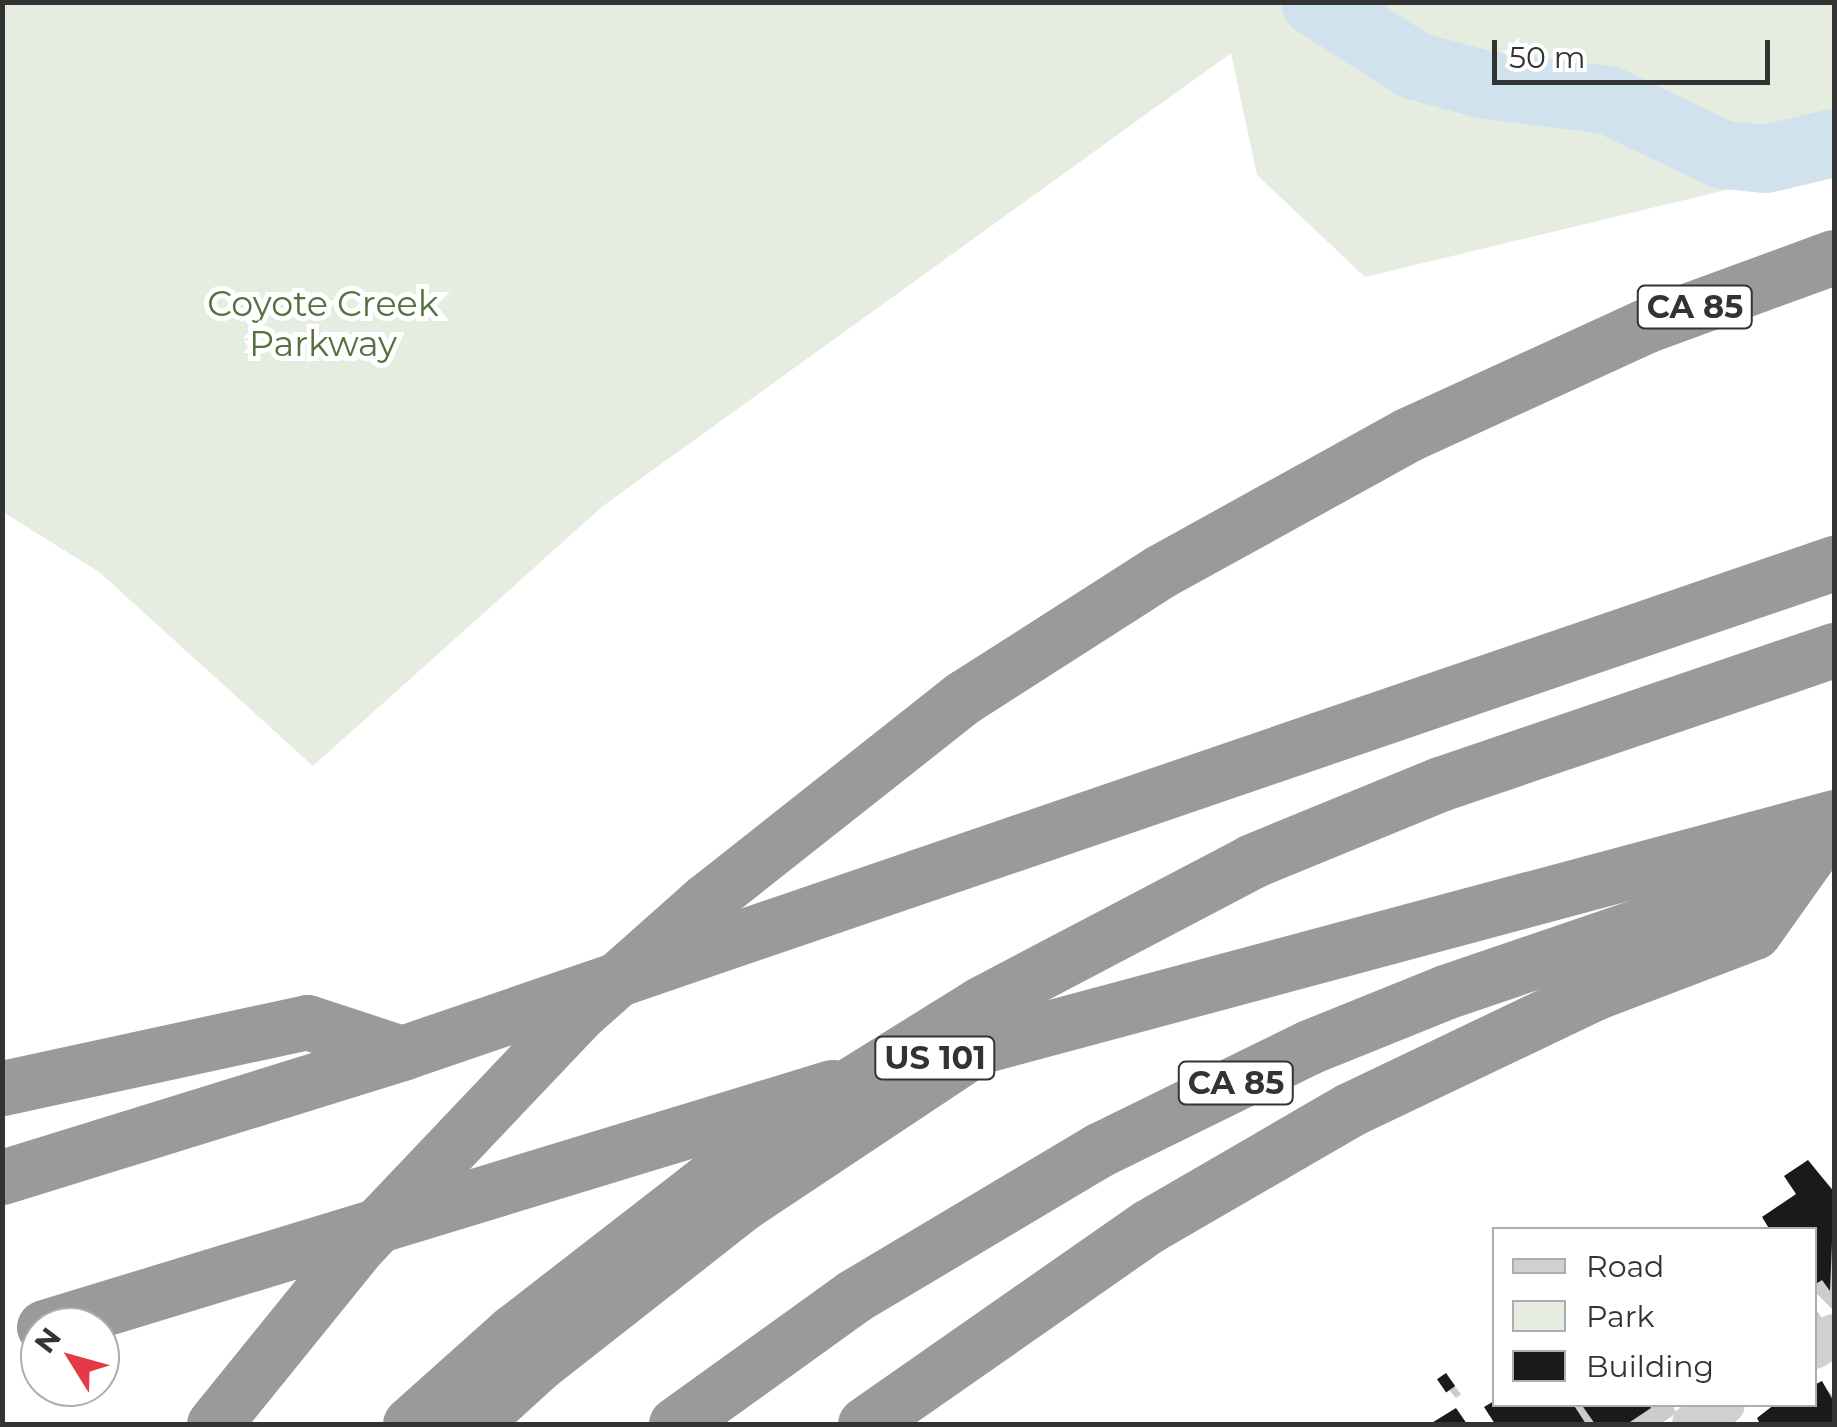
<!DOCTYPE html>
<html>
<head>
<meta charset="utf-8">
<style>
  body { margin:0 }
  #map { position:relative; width:1837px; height:1427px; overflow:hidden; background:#fff; font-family:Montserrat,sans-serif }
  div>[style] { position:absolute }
  .green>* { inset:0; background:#e6ecdf }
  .shadow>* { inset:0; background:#0003 }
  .river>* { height:68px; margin:-34px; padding:0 34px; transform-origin:34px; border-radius:34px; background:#cfe2ee }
  .building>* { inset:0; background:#1a1a1a; transform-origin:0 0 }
  .minor>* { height:42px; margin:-21px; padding:0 21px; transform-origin:21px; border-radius:21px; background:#d0d0d0 }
  .highway>* { height:55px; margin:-27.5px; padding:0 27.5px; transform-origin:27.5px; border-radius:27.5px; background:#9a9a9a }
  .highway-bridge>* { height:55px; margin:-27.5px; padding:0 27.5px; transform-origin:27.5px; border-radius:27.5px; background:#9a9a9a }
  span { translate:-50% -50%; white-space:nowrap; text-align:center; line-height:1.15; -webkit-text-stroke:10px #fff; paint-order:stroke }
  .shield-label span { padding:2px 8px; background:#fff; border:2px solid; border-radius:8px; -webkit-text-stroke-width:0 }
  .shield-label { font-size:32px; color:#333; font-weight:700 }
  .park-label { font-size:35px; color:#56703f }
  .frame { position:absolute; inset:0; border:5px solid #333; pointer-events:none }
  .legend { position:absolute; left:1492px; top:1227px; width:325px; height:180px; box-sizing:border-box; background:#fff; border:2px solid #adadad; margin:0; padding:12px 18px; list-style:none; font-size:30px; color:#333 }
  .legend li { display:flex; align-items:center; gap:20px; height:50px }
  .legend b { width:50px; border:2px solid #adadad }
  .north { position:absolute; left:20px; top:1307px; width:100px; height:100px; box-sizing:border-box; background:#fff; border:2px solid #adadad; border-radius:50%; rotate:307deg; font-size:28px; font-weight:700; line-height:40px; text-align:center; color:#333 }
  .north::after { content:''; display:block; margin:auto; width:35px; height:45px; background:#e63946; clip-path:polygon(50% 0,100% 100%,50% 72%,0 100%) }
  .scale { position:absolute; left:1492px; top:40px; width:278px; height:45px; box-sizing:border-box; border:5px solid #333; border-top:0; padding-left:12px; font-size:30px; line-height:35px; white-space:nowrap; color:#333; -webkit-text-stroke:8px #fff; paint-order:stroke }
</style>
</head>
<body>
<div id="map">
  <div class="green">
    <i style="clip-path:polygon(2px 3px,1834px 3px,1834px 164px,1365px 277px,1257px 175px,1231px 53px,603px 506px,313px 766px,99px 572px,3px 512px)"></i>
  </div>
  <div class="shadow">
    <i style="clip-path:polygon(1808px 1163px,1834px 1190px,1834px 1311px,1814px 1291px,1814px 1230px,1800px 1195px)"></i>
    <i style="clip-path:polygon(1814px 1306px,1827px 1326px,1814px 1335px)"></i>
    <i style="clip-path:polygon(1453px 1384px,1461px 1394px,1456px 1398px,1449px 1390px)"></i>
    <i style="clip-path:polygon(1822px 1384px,1834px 1397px,1834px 1424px,1763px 1424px,1760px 1419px,1814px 1404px)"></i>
    <i style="clip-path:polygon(1494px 1404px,1671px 1404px,1677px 1413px,1660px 1424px,1498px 1424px,1488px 1408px)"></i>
  </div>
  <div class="river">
    <i style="left:1315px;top:2px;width:119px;rotate:32.6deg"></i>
    <i style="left:1415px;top:66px;width:73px;rotate:15deg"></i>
    <i style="left:1486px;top:85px;width:123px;rotate:7deg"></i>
    <i style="left:1608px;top:100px;width:127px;rotate:25.6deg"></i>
    <i style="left:1723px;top:155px;width:42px;rotate:5.4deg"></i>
    <i style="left:1765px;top:159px;width:71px;rotate:-13.1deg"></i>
  </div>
  <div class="building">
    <i style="clip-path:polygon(1808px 1160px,1834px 1192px,1830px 1291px,1822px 1280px,1814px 1285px,1814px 1230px,1770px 1230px,1762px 1217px,1796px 1194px,1784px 1176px)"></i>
    <i style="left:1446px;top:1373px;width:16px;height:11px;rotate:55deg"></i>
    <i style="clip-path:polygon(1822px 1381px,1834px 1402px,1834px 1424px,1760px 1424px,1757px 1418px,1775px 1404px,1814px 1404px,1814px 1385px)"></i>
    <i style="clip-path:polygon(1494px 1401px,1573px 1404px,1586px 1424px,1495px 1424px,1484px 1407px)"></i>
    <i style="clip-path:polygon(1581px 1404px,1649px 1404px,1651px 1408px,1627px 1424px,1595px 1424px)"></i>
    <i style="clip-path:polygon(1456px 1408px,1467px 1424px,1430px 1424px)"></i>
  </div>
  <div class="minor">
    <i style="left:1814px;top:1348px;width:24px;rotate:-33deg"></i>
    <i style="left:1693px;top:1424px;width:37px;rotate:-33deg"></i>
  </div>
  <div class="highway">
    <i style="left:964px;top:697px;width:234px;rotate:-32.6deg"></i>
    <i style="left:1161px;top:571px;width:281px;rotate:-28.9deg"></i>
    <i style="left:1407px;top:435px;width:262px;rotate:-24.6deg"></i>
    <i style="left:1645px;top:326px;width:201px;rotate:-20.1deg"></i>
    <i style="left:1440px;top:784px;width:416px;rotate:-18.8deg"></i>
    <i style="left:929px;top:1060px;width:937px;rotate:-15.03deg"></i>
    <i style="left:2px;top:1088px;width:312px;rotate:-12.2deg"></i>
    <i style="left:307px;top:1022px;width:100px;rotate:18.1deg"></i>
    <i style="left:2px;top:1177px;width:419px;rotate:-17.2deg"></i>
    <i style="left:402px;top:1053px;width:1514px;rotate:-18.89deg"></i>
    <i style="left:44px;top:1327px;width:824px;rotate:-16.94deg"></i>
    <i style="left:410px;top:1424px;width:138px;rotate:-41.8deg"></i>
    <i style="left:472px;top:1424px;width:91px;rotate:-42.3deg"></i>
    <i style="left:676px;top:1424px;width:219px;rotate:-35.7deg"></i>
    <i style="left:854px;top:1296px;width:285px;rotate:-30.8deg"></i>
    <i style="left:1099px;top:1150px;width:234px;rotate:-26.1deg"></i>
    <i style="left:1309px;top:1047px;width:147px;rotate:-22deg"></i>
    <i style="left:1445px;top:992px;width:285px;rotate:-18.8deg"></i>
    <i style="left:1715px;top:900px;width:106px;rotate:-34.6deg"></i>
    <i style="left:865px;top:1424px;width:346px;rotate:-34.9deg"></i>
    <i style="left:1149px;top:1226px;width:233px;rotate:-30.1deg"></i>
    <i style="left:1351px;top:1109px;width:269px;rotate:-25.5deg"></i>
    <i style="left:1594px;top:993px;width:171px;rotate:-20.9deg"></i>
    <i style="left:1754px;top:932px;width:102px;rotate:-54.6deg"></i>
  </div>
  <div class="highway-bridge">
    <i style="left:513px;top:1332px;width:309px;rotate:-37.8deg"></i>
    <i style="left:757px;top:1143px;width:263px;rotate:-31.9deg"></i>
    <i style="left:980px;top:1004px;width:307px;rotate:-27.7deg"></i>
    <i style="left:1252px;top:861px;width:203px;rotate:-22.3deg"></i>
    <i style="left:539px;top:1363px;width:259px;rotate:-38.1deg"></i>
    <i style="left:743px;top:1203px;width:282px;rotate:-33.6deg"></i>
    <i style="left:214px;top:1424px;width:232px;rotate:-51deg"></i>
    <i style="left:360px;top:1244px;width:314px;rotate:-46.5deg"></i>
    <i style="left:576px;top:1016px;width:176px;rotate:-41.6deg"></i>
    <i style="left:708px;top:899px;width:326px;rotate:-38.3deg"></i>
  </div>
  <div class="shield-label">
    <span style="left:1695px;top:307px">CA 85</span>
    <span style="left:935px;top:1058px">US 101</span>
    <span style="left:1236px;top:1083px">CA 85</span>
  </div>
  <div class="park-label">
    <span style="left:323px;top:324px">Coyote Creek<br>Parkway</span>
  </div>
  <div class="frame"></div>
  <ul class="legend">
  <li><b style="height:12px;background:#d0d0d0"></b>Road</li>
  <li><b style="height:28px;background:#e6ecdf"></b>Park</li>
  <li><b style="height:28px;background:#1a1a1a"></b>Building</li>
  </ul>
  <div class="north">N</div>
  <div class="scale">50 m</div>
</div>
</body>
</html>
